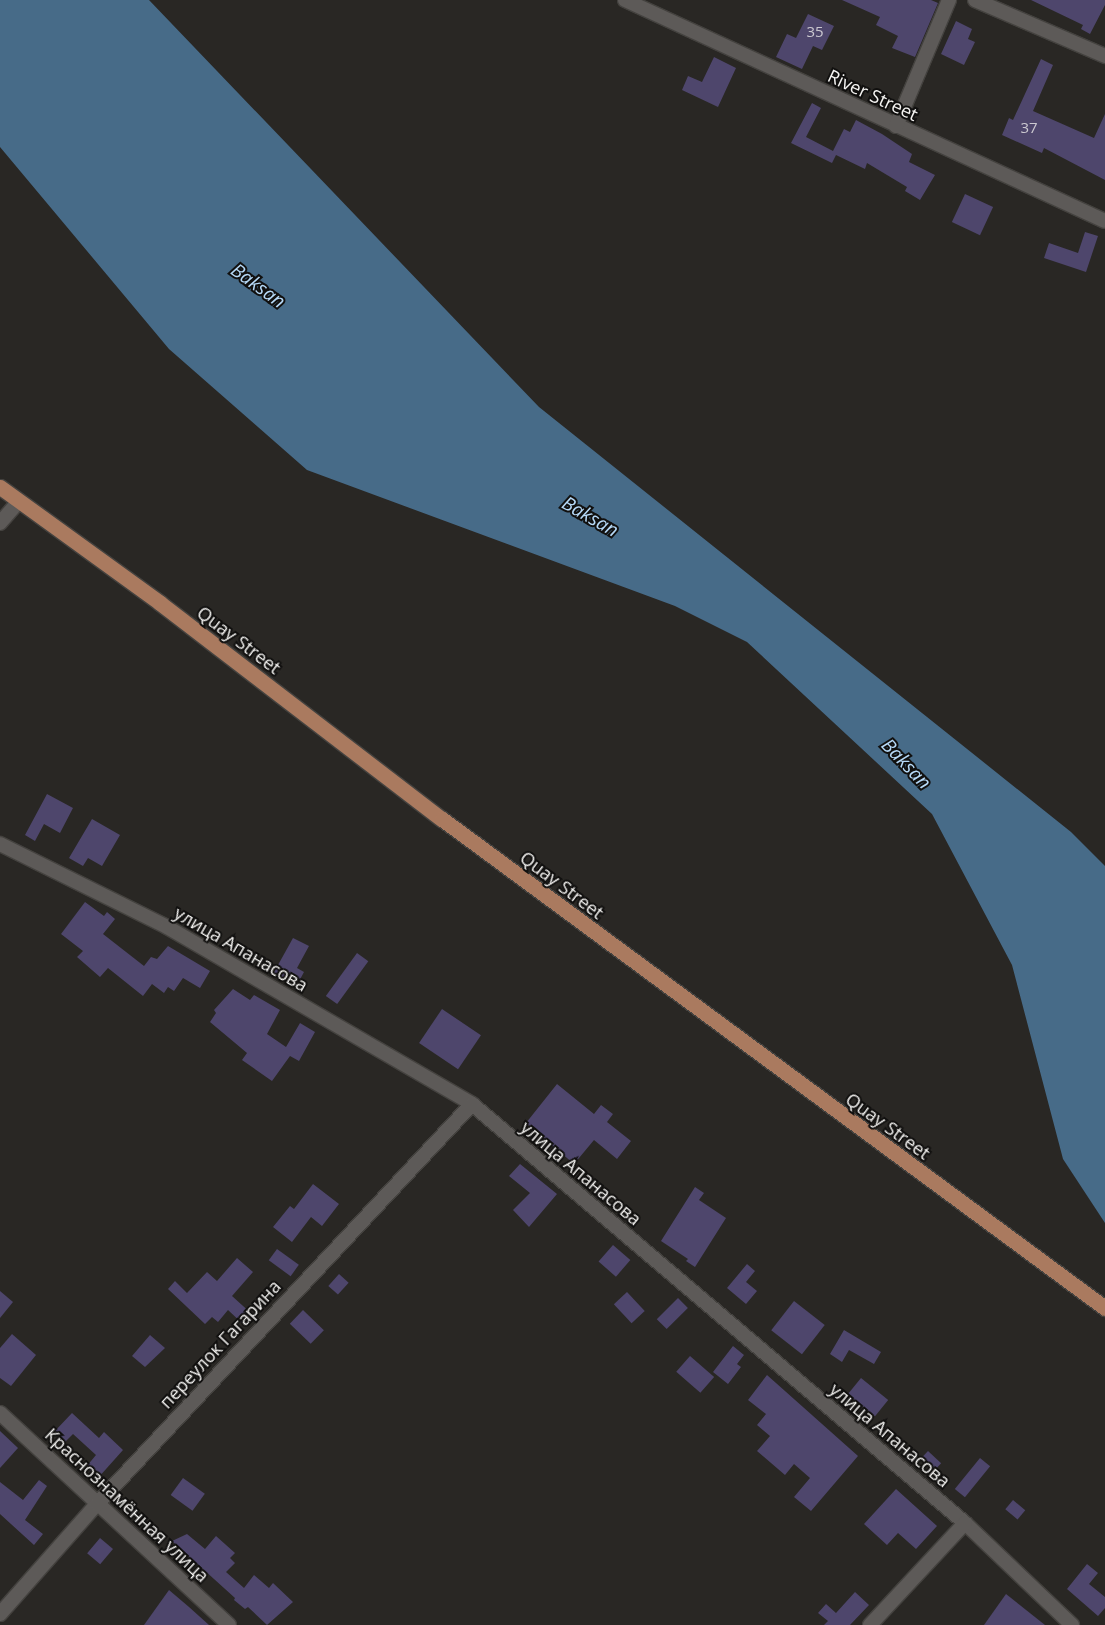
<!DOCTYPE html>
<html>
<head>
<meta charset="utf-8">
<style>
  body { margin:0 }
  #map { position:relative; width:1105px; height:1625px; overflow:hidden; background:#292724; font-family:"Open Sans",sans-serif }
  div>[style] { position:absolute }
  .water>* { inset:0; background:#476b88 }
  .building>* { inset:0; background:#4e466c; transform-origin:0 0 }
  .roads { filter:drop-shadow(1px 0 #44423f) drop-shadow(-1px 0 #44423f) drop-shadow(0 1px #44423f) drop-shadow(0 -1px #44423f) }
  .minor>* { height:14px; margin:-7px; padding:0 7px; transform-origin:7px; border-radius:7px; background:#5d5a58 }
  .major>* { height:15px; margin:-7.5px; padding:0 7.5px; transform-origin:7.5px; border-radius:7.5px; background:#aa7a5f }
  span { translate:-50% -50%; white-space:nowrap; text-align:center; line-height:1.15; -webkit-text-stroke:4px #11100f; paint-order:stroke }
  .number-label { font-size:15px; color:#cbc8d0 }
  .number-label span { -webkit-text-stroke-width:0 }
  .street-label { font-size:18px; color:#f5f4f2 }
  .water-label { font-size:19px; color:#b6d9f7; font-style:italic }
</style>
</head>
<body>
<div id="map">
  <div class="water">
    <i style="clip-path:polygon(0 0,149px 0,539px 407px,1071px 832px,1105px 866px,1105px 1223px,1063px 1159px,1012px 965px,932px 814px,747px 642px,675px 606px,307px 470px,169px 349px,0 147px)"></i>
  </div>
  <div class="building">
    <i style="clip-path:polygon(842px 0,931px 0,938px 3px,915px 57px,892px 48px,898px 36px,876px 25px,880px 17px)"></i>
    <i style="clip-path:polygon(1031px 0,1105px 0,1105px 5px,1090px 34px,1081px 29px,1083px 25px)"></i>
    <i style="clip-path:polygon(808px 14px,834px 26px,822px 50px,813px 46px,802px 69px,776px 57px,787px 34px,796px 38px)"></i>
    <i style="clip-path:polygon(956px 21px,972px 29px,968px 39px,975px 42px,964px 65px,941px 54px)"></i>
    <i style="clip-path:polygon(714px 57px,736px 68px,718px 107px,682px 90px,688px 76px,702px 82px)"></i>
    <i style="clip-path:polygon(1041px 59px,1053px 65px,1033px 111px,1094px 138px,1105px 114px,1105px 180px,1044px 148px,1042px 153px,1002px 135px,1009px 118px,1013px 120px)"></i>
    <i style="clip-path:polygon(812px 103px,821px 108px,806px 137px,833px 151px,844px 129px,850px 132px,856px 120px,882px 134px,912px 154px,909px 162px,935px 175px,920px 200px,905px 191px,907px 187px,867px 163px,865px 169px,836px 155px,832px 163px,791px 143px)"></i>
    <i style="left:965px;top:194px;width:31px;height:31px;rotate:25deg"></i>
    <i style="clip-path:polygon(1085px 232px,1098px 236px,1086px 272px,1044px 258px,1049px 243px,1078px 253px)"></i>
    <i style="clip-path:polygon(47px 794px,73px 808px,60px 833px,44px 824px,35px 841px,25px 835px)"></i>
    <i style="clip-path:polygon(92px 819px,120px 835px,102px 866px,88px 858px,83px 866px,69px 858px)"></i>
    <i style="clip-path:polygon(85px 902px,104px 916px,107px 912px,115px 919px,103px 934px,144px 966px,151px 957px,157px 959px,168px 946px,210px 971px,200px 988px,183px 978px,174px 991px,168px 987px,164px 993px,152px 984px,143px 996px,108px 968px,100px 977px,77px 957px,83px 951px,61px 934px)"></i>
    <i style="clip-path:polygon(293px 938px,309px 946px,297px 968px,304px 972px,296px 987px,273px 974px)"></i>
    <i style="left:357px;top:953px;width:14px;height:53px;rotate:36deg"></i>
    <i style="clip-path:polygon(233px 989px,250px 1000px,254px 995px,280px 1010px,267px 1034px,286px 1047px,300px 1023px,315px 1032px,299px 1061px,290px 1056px,272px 1081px,242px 1060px,247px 1053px,210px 1022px,216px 1013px,214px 1010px)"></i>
    <i style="left:442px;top:1009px;width:47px;height:41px;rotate:34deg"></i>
    <i style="clip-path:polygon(557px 1084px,594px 1114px,601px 1105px,613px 1114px,607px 1122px,631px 1141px,617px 1159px,594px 1140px,574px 1164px,526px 1123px)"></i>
    <i style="clip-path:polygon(520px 1164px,557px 1194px,529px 1227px,513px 1210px,530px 1193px,509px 1176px)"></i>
    <i style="clip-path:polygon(313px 1184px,339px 1204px,322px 1226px,311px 1217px,292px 1242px,273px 1227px,290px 1206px,294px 1209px)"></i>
    <i style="clip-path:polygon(695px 1187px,704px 1193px,699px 1200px,726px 1218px,695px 1267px,686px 1261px,688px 1259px,661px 1241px)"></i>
    <i style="left:613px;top:1245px;width:23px;height:22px;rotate:41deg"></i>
    <i style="left:277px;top:1249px;width:27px;height:14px;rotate:36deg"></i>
    <i style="clip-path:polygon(237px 1258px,253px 1272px,232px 1296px,253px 1315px,244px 1325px,228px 1310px,218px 1322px,212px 1317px,205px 1324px,168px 1289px,175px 1281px,187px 1293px,207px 1272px,217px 1281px)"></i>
    <i style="clip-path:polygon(747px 1264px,755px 1271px,746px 1282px,757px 1291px,746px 1304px,727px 1288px)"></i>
    <i style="left:339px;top:1274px;width:13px;height:16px;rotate:42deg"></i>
    <i style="clip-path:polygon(0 1291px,13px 1302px,0 1318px)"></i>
    <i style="left:627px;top:1292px;width:26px;height:18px;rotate:47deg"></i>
    <i style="left:678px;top:1298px;width:14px;height:30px;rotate:45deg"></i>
    <i style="left:794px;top:1301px;width:39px;height:37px;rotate:38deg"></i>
    <i style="left:303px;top:1310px;width:29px;height:19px;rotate:44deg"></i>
    <i style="clip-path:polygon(844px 1330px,881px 1352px,874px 1364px,849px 1350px,842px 1362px,830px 1354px)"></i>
    <i style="clip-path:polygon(12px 1334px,36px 1355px,11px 1386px,0 1378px,0 1348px)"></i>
    <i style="clip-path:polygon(150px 1335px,165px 1348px,145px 1367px,132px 1356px)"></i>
    <i style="clip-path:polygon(733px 1346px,744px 1355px,737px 1364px,741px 1367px,728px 1384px,713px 1372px)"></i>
    <i style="left:690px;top:1356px;width:32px;height:21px;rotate:41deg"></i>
    <i style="clip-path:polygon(767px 1375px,858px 1456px,811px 1511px,794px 1497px,810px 1478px,794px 1464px,785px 1475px,757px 1451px,770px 1436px,757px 1425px,766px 1414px,748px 1400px)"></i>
    <i style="left:861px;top:1378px;width:35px;height:21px;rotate:39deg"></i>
    <i style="clip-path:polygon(72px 1413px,99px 1438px,104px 1432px,123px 1450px,98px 1478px,86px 1467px,96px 1455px,73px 1434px,65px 1442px,54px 1432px)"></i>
    <i style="clip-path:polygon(0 1431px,18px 1448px,0 1468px)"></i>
    <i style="left:928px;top:1451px;width:18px;height:11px;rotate:43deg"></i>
    <i style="left:980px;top:1458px;width:13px;height:40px;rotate:39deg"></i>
    <i style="left:183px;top:1478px;width:27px;height:21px;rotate:36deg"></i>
    <i style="clip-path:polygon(39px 1480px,47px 1486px,25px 1520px,43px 1534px,34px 1545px,0 1514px,0 1482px,23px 1500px)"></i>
    <i style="clip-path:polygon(896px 1489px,937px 1526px,916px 1549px,898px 1533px,887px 1545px,864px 1524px)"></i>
    <i style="left:1013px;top:1500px;width:16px;height:12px;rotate:40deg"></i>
    <i style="clip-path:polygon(187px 1534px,205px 1549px,216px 1536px,235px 1553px,230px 1558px,235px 1563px,226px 1572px,244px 1588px,254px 1575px,269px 1588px,273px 1583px,293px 1602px,267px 1625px,248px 1607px,245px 1609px,234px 1600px,235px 1598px,172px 1541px)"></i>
    <i style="left:100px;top:1538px;width:17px;height:20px;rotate:40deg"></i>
    <i style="clip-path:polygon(1087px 1564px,1098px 1573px,1089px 1584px,1105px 1597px,1105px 1608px,1098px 1616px,1067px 1589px)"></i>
    <i style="clip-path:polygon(169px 1590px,189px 1607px,209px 1625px,144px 1625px)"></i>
    <i style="clip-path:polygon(855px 1592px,869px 1605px,850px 1625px,824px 1625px,828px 1621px,818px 1613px,826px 1604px,836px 1613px)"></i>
    <i style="clip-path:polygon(1006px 1594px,1045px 1625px,984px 1625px)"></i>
  </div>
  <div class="roads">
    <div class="minor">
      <i style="left:625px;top:0;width:528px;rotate:24.72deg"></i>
      <i style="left:975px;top:0;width:142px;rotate:23.3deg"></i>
      <i style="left:896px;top:126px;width:137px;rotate:-67.2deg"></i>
      <i style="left:0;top:523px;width:29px;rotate:-49deg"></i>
      <i style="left:0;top:844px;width:186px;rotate:26.4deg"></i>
      <i style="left:167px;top:927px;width:353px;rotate:30.1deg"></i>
      <i style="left:472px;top:1104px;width:647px;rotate:40.36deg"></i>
      <i style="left:965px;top:1523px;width:148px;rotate:43.6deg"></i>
      <i style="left:0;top:1413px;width:312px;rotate:42.8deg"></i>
      <i style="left:0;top:1614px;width:147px;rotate:-48.6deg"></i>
      <i style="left:97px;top:1504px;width:548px;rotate:-46.85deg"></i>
      <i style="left:870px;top:1625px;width:139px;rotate:-47deg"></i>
    </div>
    <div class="major">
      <i style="left:0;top:487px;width:198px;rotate:35.9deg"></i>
      <i style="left:160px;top:603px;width:355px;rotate:37.5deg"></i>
      <i style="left:442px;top:819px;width:824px;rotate:36.41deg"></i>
    </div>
  </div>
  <div class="number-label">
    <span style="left:815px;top:32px">35</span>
    <span style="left:1029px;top:128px">37</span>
  </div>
  <div class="street-label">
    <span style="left:873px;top:95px;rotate:25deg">River Street</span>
    <span style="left:239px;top:640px;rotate:37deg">Quay Street</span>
    <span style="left:562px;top:885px;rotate:37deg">Quay Street</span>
    <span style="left:241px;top:949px;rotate:30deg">улица Апанасова</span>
    <span style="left:888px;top:1126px;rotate:36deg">Quay Street</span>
    <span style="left:581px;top:1173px;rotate:40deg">улица Апанасова</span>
    <span style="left:220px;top:1344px;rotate:-47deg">переулок Гагарина</span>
    <span style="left:890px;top:1435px;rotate:40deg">улица Апанасова</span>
    <span style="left:127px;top:1505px;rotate:43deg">Краснознамённая улица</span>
  </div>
  <div class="water-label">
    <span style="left:258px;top:286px;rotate:36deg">Baksan</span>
    <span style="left:590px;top:517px;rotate:30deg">Baksan</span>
    <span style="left:906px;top:764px;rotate:46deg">Baksan</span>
  </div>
</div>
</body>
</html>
